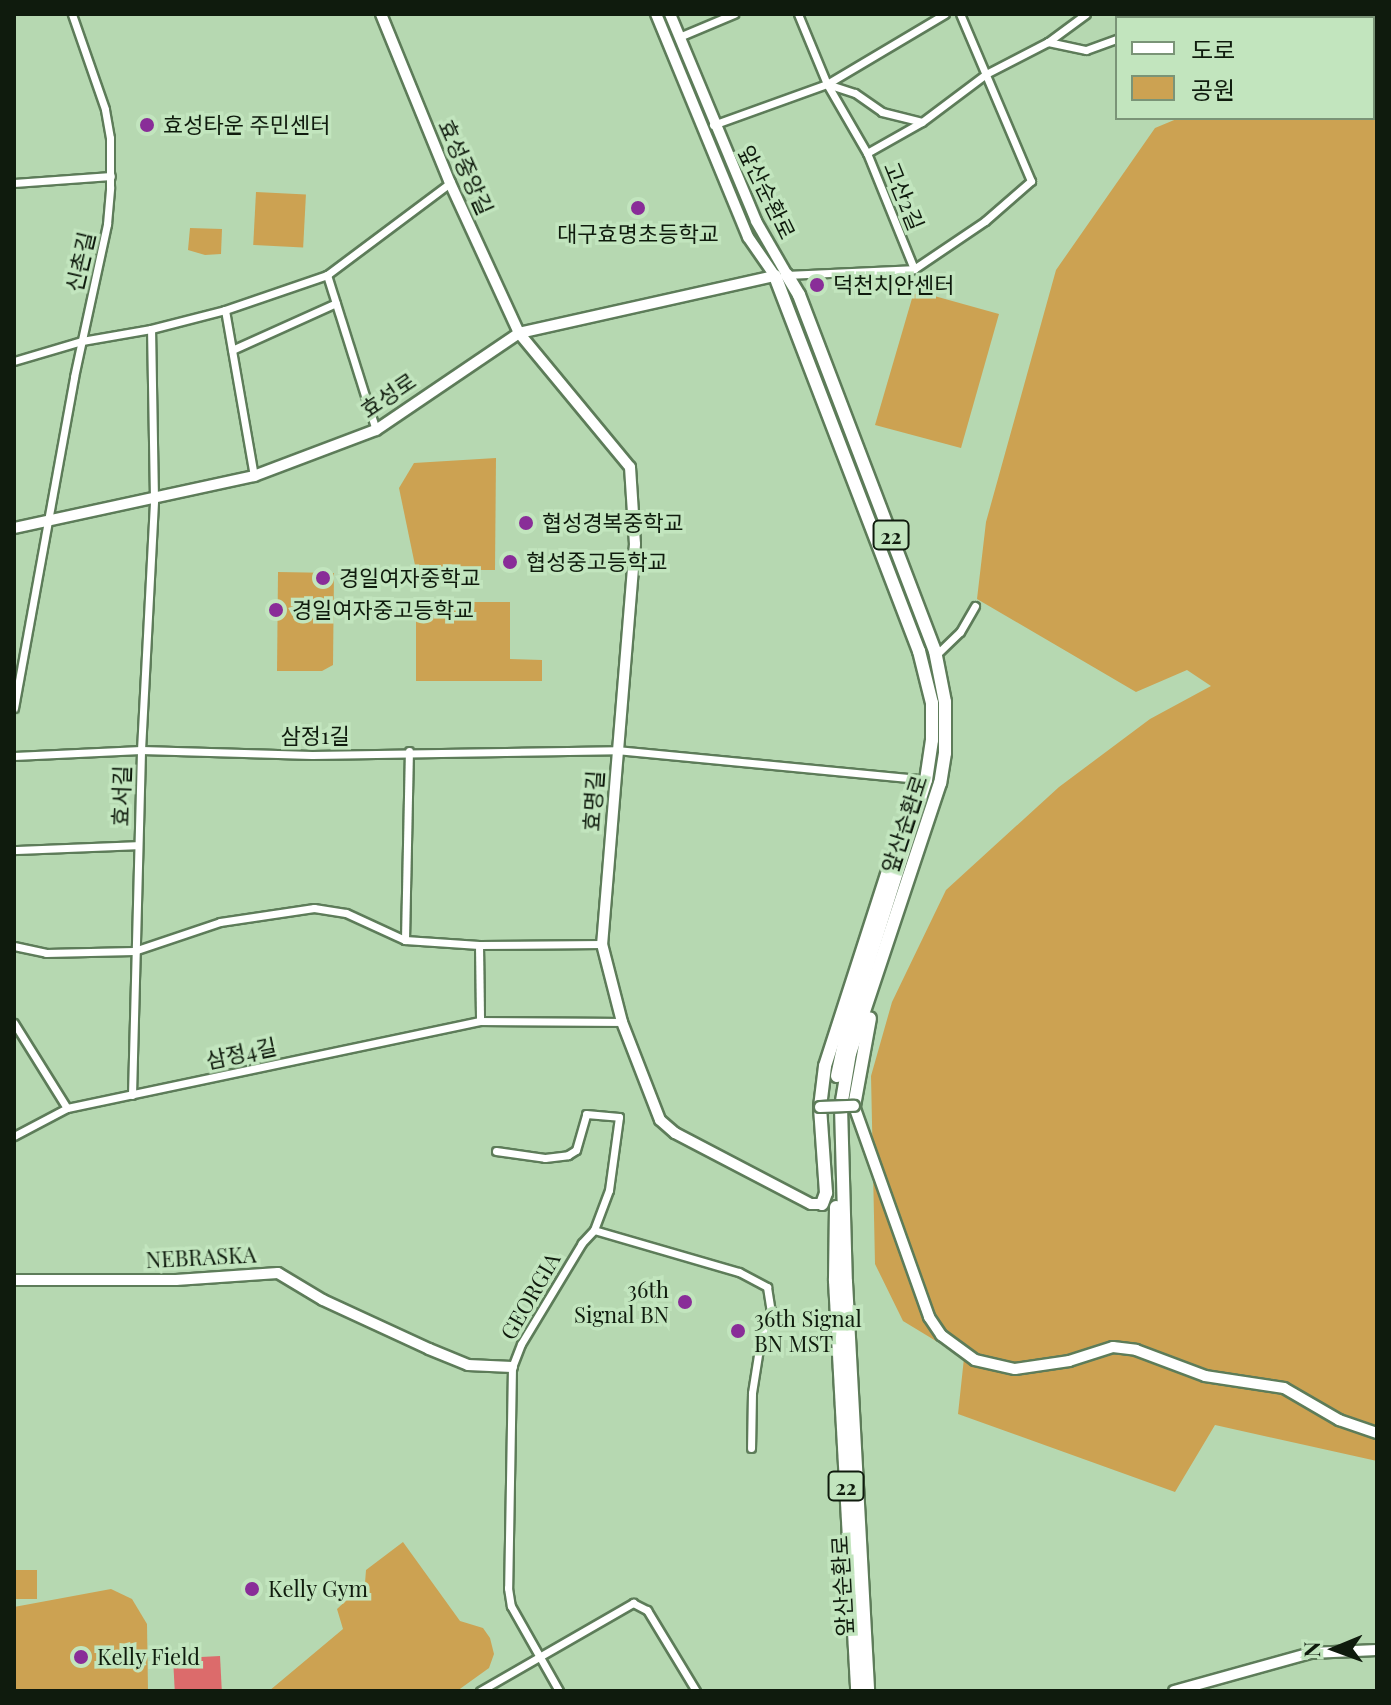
<!DOCTYPE html>
<html>
<head>
<meta charset="utf-8">
<style>
  body { margin:0 }
  #map { position:relative; width:1391px; height:1705px; overflow:hidden; background:#b6d8b1; font-family:"Playfair Display","Noto Sans KR",serif }
  div>[style] { position:absolute }
  .green>* { inset:0; background:#cca252; transform-origin:0 0 }
  .water>* { inset:0; background:#dc6b6b; transform-origin:0 0 }
  .roads { filter:drop-shadow(2px 0 #5d7c59) drop-shadow(-2px 0 #5d7c59) drop-shadow(0 2px #5d7c59) drop-shadow(0 -2px #5d7c59) }
  .street>* { height:7px; margin:-3.5px; padding:0 3.5px; transform-origin:3.5px; border-radius:3.5px; background:#fff }
  .secondary>* { height:10px; margin:-5px; padding:0 5px; transform-origin:5px; border-radius:5px; background:#fff }
  .highway>* { height:12px; margin:-6px; padding:0 6px; transform-origin:6px; border-radius:6px; background:#fff }
  .bridges { filter:drop-shadow(2px 0 #5d7c59) drop-shadow(-2px 0 #5d7c59) drop-shadow(0 2px #5d7c59) drop-shadow(0 -2px #5d7c59) }
  .secondary-bridge>* { height:10px; margin:-5px; padding:0 5px; transform-origin:5px; border-radius:5px; background:#fff }
  .dots>* { width:22px; height:22px; translate:-50% -50%; box-sizing:border-box; border:4px solid #c2e5be; border-radius:50% }
  span { translate:-50% -50%; white-space:nowrap; text-align:center; line-height:1.15; -webkit-text-stroke:7px #c2e5be; paint-order:stroke }
  .shield-label span { padding:2px 6px; background:#c2e5be; border:2px solid; border-radius:6px; -webkit-text-stroke-width:0 }
  .shield-label { font-size:20px; color:#0f1b0d; font-weight:700 }
  .poi-label { font-size:22px; color:#0f1b0d }
  .left { translate:0 -50%; text-align:left }
  .right { translate:-100% -50%; text-align:right }
  .street-label { font-size:22px; color:#0f1b0d }
  .frame { position:absolute; inset:0; border:16px solid #0f1b0d; pointer-events:none }
  .legend { position:absolute; left:1115px; top:16px; width:260px; height:104px; box-sizing:border-box; background:#c2e5be; border:2px solid #7a9477; margin:0; padding:10px 14px; list-style:none; font-size:24px; color:#0f1b0d }
  .legend li { display:flex; align-items:center; gap:16px; height:40px }
  .legend b { width:40px; border:2px solid #7a9477 }
  .north { position:absolute; left:1295px; top:1609px; width:80px; height:80px; -webkit-text-stroke:6px #c2e5be; paint-order:stroke; rotate:269deg; font-size:22px; font-weight:700; line-height:32px; text-align:center; color:#0f1b0d }
  .north::after { content:''; display:block; margin:auto; width:28px; height:36px; background:#0f1b0d; clip-path:polygon(50% 0,100% 100%,50% 72%,0 100%) }
</style>
</head>
<body>
<div id="map">
  <div class="green">
    <i style="clip-path:polygon(1377px 47px,1377px 1461px,1215px 1425px,1175px 1492px,958px 1414px,964px 1358px,903px 1321px,875px 1264px,871px 1076px,892px 1002px,946px 890px,1059px 787px,1150px 719px,1211px 686px,1187px 670px,1136px 692px,977px 599px,986px 522px,1056px 270px,1155px 128px,1179px 118px,1373px 118px,1373px 48px)"></i>
    <i style="left:256px;top:192px;width:50px;height:53px;rotate:3deg"></i>
    <i style="clip-path:polygon(190px 228px,222px 229px,221px 254px,205px 255px,188px 250px)"></i>
    <i style="clip-path:polygon(920px 292px,999px 314px,961px 448px,875px 425px,913px 295px)"></i>
    <i style="clip-path:polygon(496px 458px,495px 570px,416px 570px,399px 488px,414px 463px)"></i>
    <i style="clip-path:polygon(278px 572px,334px 573px,333px 665px,322px 671px,277px 671px)"></i>
    <i style="clip-path:polygon(416px 602px,510px 602px,510px 659px,542px 660px,542px 681px,416px 681px)"></i>
    <i style="clip-path:polygon(403px 1542px,460px 1621px,483px 1628px,490px 1638px,494px 1654px,489px 1668px,457px 1691px,269px 1691px,343px 1629px,337px 1609px,365px 1583px,366px 1570px)"></i>
    <i style="left:14px;top:1570px;width:23px;height:29px"></i>
    <i style="clip-path:polygon(111px 1589px,132px 1599px,147px 1624px,148px 1691px,14px 1691px,14px 1607px)"></i>
  </div>
  <div class="water">
    <i style="left:220px;top:1656px;width:35px;height:47px;rotate:87deg"></i>
  </div>
  <div class="roads">
    <div class="street">
      <i style="left:798px;top:14px;width:76px;rotate:67.5deg"></i>
      <i style="left:827px;top:84px;width:80px;rotate:59.9deg"></i>
      <i style="left:867px;top:153px;width:125px;rotate:67.9deg"></i>
      <i style="left:1226px;top:14px;width:9px;rotate:27deg"></i>
      <i style="left:1328px;top:18px;width:21px;rotate:-11deg"></i>
      <i style="left:679px;top:37px;width:60px;rotate:-22.7deg"></i>
      <i style="left:1048px;top:42px;width:39px;rotate:12deg"></i>
      <i style="left:1086px;top:50px;width:33px;rotate:-20deg"></i>
      <i style="left:827px;top:84px;width:29px;rotate:18deg"></i>
      <i style="left:855px;top:93px;width:33px;rotate:35deg"></i>
      <i style="left:882px;top:112px;width:41px;rotate:14deg"></i>
      <i style="left:713px;top:125px;width:121px;rotate:-19.8deg"></i>
      <i style="left:827px;top:84px;width:137px;rotate:-30.7deg"></i>
      <i style="left:867px;top:153px;width:63px;rotate:-29.4deg"></i>
      <i style="left:922px;top:122px;width:80px;rotate:-36.9deg"></i>
      <i style="left:986px;top:74px;width:70px;rotate:-27.3deg"></i>
      <i style="left:1048px;top:42px;width:47px;rotate:-36.4deg"></i>
      <i style="left:14px;top:183px;width:97px;rotate:-4.1deg"></i>
      <i style="left:914px;top:269px;width:86px;rotate:-34.1deg"></i>
      <i style="left:985px;top:221px;width:61px;rotate:-41deg"></i>
      <i style="left:1031px;top:181px;width:181px;rotate:-113deg"></i>
      <i style="left:327px;top:275px;width:163px;rotate:72.5deg"></i>
      <i style="left:784px;top:275px;width:130px;rotate:-2.6deg"></i>
      <i style="left:225px;top:310px;width:169px;rotate:80.1deg"></i>
      <i style="left:232px;top:350px;width:114px;rotate:-24.3deg"></i>
      <i style="left:14px;top:361px;width:71px;rotate:-16.4deg"></i>
      <i style="left:82px;top:341px;width:70px;rotate:-9.9deg"></i>
      <i style="left:151px;top:329px;width:76px;rotate:-14.4deg"></i>
      <i style="left:225px;top:310px;width:108px;rotate:-18.9deg"></i>
      <i style="left:327px;top:275px;width:154px;rotate:-36.8deg"></i>
      <i style="left:936px;top:655px;width:33px;rotate:-44deg"></i>
      <i style="left:960px;top:632px;width:30px;rotate:-60deg"></i>
      <i style="left:14px;top:708px;width:336px;rotate:-79.7deg"></i>
      <i style="left:74px;top:377px;width:157px;rotate:-77.8deg"></i>
      <i style="left:107px;top:224px;width:37px;rotate:-85deg"></i>
      <i style="left:110px;top:187px;width:49px;rotate:-90deg"></i>
      <i style="left:110px;top:138px;width:29px;rotate:-100deg"></i>
      <i style="left:105px;top:109px;width:101px;rotate:-109.2deg"></i>
      <i style="left:14px;top:756px;width:127px;rotate:-2.7deg"></i>
      <i style="left:141px;top:750px;width:171px;rotate:1.7deg"></i>
      <i style="left:312px;top:755px;width:305px;rotate:-0.9deg"></i>
      <i style="left:617px;top:750px;width:310px;rotate:5.5deg"></i>
      <i style="left:14px;top:850px;width:124px;rotate:-2.3deg"></i>
      <i style="left:405px;top:940px;width:189px;rotate:-88.8deg"></i>
      <i style="left:479px;top:945px;width:76px;rotate:89.2deg"></i>
      <i style="left:14px;top:946px;width:33px;rotate:12deg"></i>
      <i style="left:46px;top:953px;width:88px;rotate:-1.3deg"></i>
      <i style="left:134px;top:951px;width:91px;rotate:-18.6deg"></i>
      <i style="left:220px;top:922px;width:95px;rotate:-8.5deg"></i>
      <i style="left:314px;top:908px;width:32px;rotate:9deg"></i>
      <i style="left:346px;top:913px;width:65px;rotate:24.6deg"></i>
      <i style="left:405px;top:940px;width:74px;rotate:3.9deg"></i>
      <i style="left:479px;top:945px;width:123px;rotate:-0.5deg"></i>
      <i style="left:14px;top:1023px;width:100px;rotate:58.1deg"></i>
      <i style="left:132px;top:1095px;width:345px;rotate:-88.5deg"></i>
      <i style="left:141px;top:750px;width:251px;rotate:-87deg"></i>
      <i style="left:154px;top:499px;width:170px;rotate:-91deg"></i>
      <i style="left:14px;top:1136px;width:60px;rotate:-27.8deg"></i>
      <i style="left:67px;top:1108px;width:422px;rotate:-11.9deg"></i>
      <i style="left:480px;top:1021px;width:142px;rotate:0.4deg"></i>
      <i style="left:496px;top:1151px;width:49px;rotate:8.1deg"></i>
      <i style="left:545px;top:1158px;width:23px;rotate:-7deg"></i>
      <i style="left:568px;top:1155px;width:9px;rotate:-32deg"></i>
      <i style="left:576px;top:1150px;width:37px;rotate:-74deg"></i>
      <i style="left:586px;top:1114px;width:33px;rotate:5deg"></i>
      <i style="left:619px;top:1117px;width:74px;rotate:97.8deg"></i>
      <i style="left:609px;top:1190px;width:43px;rotate:110.6deg"></i>
      <i style="left:594px;top:1230px;width:18px;rotate:133deg"></i>
      <i style="left:582px;top:1243px;width:118px;rotate:121.1deg"></i>
      <i style="left:521px;top:1344px;width:25px;rotate:111deg"></i>
      <i style="left:512px;top:1367px;width:221px;rotate:91deg"></i>
      <i style="left:508px;top:1588px;width:18px;rotate:81deg"></i>
      <i style="left:511px;top:1606px;width:98px;rotate:60.5deg"></i>
      <i style="left:594px;top:1230px;width:151px;rotate:16.2deg"></i>
      <i style="left:739px;top:1272px;width:32px;rotate:28deg"></i>
      <i style="left:767px;top:1287px;width:26px;rotate:81deg"></i>
      <i style="left:771px;top:1313px;width:25px;rotate:113deg"></i>
      <i style="left:761px;top:1336px;width:58px;rotate:99deg"></i>
      <i style="left:752px;top:1393px;width:55px;rotate:91deg"></i>
      <i style="left:480px;top:1691px;width:177px;rotate:-29.9deg"></i>
      <i style="left:633px;top:1603px;width:16px;rotate:27deg"></i>
      <i style="left:647px;top:1610px;width:95px;rotate:58.8deg"></i>
    </div>
    <div class="secondary">
      <i style="left:381px;top:14px;width:183px;rotate:67.8deg"></i>
      <i style="left:450px;top:183px;width:165px;rotate:65.3deg"></i>
      <i style="left:519px;top:333px;width:174px;rotate:50.4deg"></i>
      <i style="left:630px;top:467px;width:77px;rotate:86.3deg"></i>
      <i style="left:635px;top:544px;width:401px;rotate:94.7deg"></i>
      <i style="left:602px;top:944px;width:81px;rotate:75.6deg"></i>
      <i style="left:622px;top:1022px;width:105px;rotate:68.8deg"></i>
      <i style="left:660px;top:1120px;width:20px;rotate:41deg"></i>
      <i style="left:675px;top:1133px;width:153px;rotate:27.6deg"></i>
      <i style="left:811px;top:1204px;width:11px"></i>
      <i style="left:670px;top:14px;width:224px;rotate:67.4deg"></i>
      <i style="left:756px;top:221px;width:62px;rotate:60.1deg"></i>
      <i style="left:14px;top:528px;width:246px;rotate:-12.2deg"></i>
      <i style="left:254px;top:476px;width:130px;rotate:-20.7deg"></i>
      <i style="left:376px;top:430px;width:173px;rotate:-34.1deg"></i>
      <i style="left:519px;top:333px;width:262px;rotate:-12.6deg"></i>
      <i style="left:775px;top:276px;width:47px;rotate:-124.7deg"></i>
      <i style="left:748px;top:237px;width:241px;rotate:-112.4deg"></i>
      <i style="left:854px;top:1106px;width:224px;rotate:70.4deg"></i>
      <i style="left:929px;top:1317px;width:22px;rotate:56deg"></i>
      <i style="left:941px;top:1335px;width:42px;rotate:36.3deg"></i>
      <i style="left:975px;top:1360px;width:41px;rotate:12.7deg"></i>
      <i style="left:1015px;top:1369px;width:55px;rotate:-8.4deg"></i>
      <i style="left:1069px;top:1361px;width:46px;rotate:-17.7deg"></i>
      <i style="left:1113px;top:1347px;width:23px;rotate:7deg"></i>
      <i style="left:1136px;top:1350px;width:74px;rotate:20.6deg"></i>
      <i style="left:1205px;top:1376px;width:80px;rotate:8.6deg"></i>
      <i style="left:1284px;top:1388px;width:64px;rotate:30.2deg"></i>
      <i style="left:1339px;top:1420px;width:40px;rotate:18.9deg"></i>
      <i style="left:14px;top:1280px;width:162px"></i>
      <i style="left:176px;top:1280px;width:102px;rotate:-3.9deg"></i>
      <i style="left:278px;top:1273px;width:52px;rotate:31deg"></i>
      <i style="left:323px;top:1300px;width:117px;rotate:24.8deg"></i>
      <i style="left:429px;top:1349px;width:42px;rotate:22.3deg"></i>
      <i style="left:468px;top:1365px;width:44px;rotate:2.6deg"></i>
      <i style="left:1174px;top:1691px;width:142px;rotate:-15.5deg"></i>
      <i style="left:1311px;top:1653px;width:66px;rotate:-2.6deg"></i>
    </div>
    <div class="highway">
      <i style="left:787px;top:275px;width:23px;rotate:59deg"></i>
      <i style="left:799px;top:295px;width:381px;rotate:69.1deg"></i>
      <i style="left:935px;top:651px;width:52px;rotate:78.9deg"></i>
      <i style="left:945px;top:702px;width:51px;rotate:90deg"></i>
      <i style="left:945px;top:753px;width:30px;rotate:99deg"></i>
      <i style="left:940px;top:783px;width:285px;rotate:108.4deg"></i>
      <i style="left:850px;top:1053px;width:55px;rotate:99.5deg"></i>
      <i style="left:841px;top:1107px;width:175px;rotate:88.4deg"></i>
      <i style="left:846px;top:1282px;width:410px;rotate:86.9deg"></i>
      <i style="left:775px;top:276px;width:402px;rotate:69deg"></i>
      <i style="left:919px;top:651px;width:54px;rotate:76deg"></i>
      <i style="left:932px;top:703px;width:37px;rotate:90deg"></i>
      <i style="left:932px;top:740px;width:40px;rotate:98.5deg"></i>
      <i style="left:926px;top:780px;width:266px;rotate:107.5deg"></i>
      <i style="left:846px;top:1034px;width:43px;rotate:102.1deg"></i>
      <i style="left:854px;top:1106px;width:89px;rotate:-79.7deg"></i>
      <i style="left:822px;top:1204px;width:12px;rotate:-70deg"></i>
      <i style="left:826px;top:1193px;width:86px;rotate:-94deg"></i>
      <i style="left:820px;top:1107px;width:41px;rotate:-83deg"></i>
      <i style="left:825px;top:1066px;width:218px;rotate:-72.1deg"></i>
      <i style="left:892px;top:859px;width:22px;rotate:-63deg"></i>
      <i style="left:836px;top:1207px;width:74px;rotate:90.8deg"></i>
      <i style="left:835px;top:1281px;width:411px;rotate:86.9deg"></i>
    </div>
  </div>
  <div class="bridges">
    <div class="secondary-bridge">
      <i style="left:820px;top:1107px;width:34px;rotate:-2deg"></i>
    </div>
  </div>
  <div class="dots">
    <i style="left:147px;top:125px;background:#892d98"></i>
    <i style="left:638px;top:208px;background:#892d98"></i>
    <i style="left:817px;top:285px;background:#892d98"></i>
    <i style="left:526px;top:523px;background:#892d98"></i>
    <i style="left:510px;top:562px;background:#892d98"></i>
    <i style="left:323px;top:578px;background:#892d98"></i>
    <i style="left:276px;top:610px;background:#892d98"></i>
    <i style="left:685px;top:1302px;background:#892d98"></i>
    <i style="left:738px;top:1331px;background:#892d98"></i>
    <i style="left:252px;top:1589px;background:#892d98"></i>
    <i style="left:81px;top:1657px;background:#892d98"></i>
  </div>
  <div class="shield-label">
    <span style="left:891px;top:535px">22</span>
    <span style="left:846px;top:1486px">22</span>
  </div>
  <div class="poi-label">
    <span class="left" style="left:163px;top:125px">효성타운 주민센터</span>
    <span style="left:638px;top:234px">대구효명초등학교</span>
    <span class="left" style="left:833px;top:285px">덕천치안센터</span>
    <span class="left" style="left:542px;top:523px">협성경복중학교</span>
    <span class="left" style="left:526px;top:562px">협성중고등학교</span>
    <span class="left" style="left:339px;top:578px">경일여자중학교</span>
    <span class="left" style="left:292px;top:610px">경일여자중고등학교</span>
    <span class="right" style="left:669px;top:1302px">36th<br>Signal BN</span>
    <span class="left" style="left:754px;top:1331px">36th Signal<br>BN MST</span>
    <span class="left" style="left:268px;top:1589px">Kelly Gym</span>
    <span class="left" style="left:97px;top:1657px">Kelly Field</span>
  </div>
  <div class="street-label">
    <span style="left:466px;top:167px;rotate:66deg">효성중앙길</span>
    <span style="left:767px;top:192px;rotate:64deg">앞산순환로</span>
    <span style="left:904px;top:196px;rotate:68deg">고산2길</span>
    <span style="left:80px;top:262px;rotate:-77deg">신촌길</span>
    <span style="left:388px;top:395px;rotate:-34deg">효성로</span>
    <span style="left:315px;top:736px">삼정1길</span>
    <span style="left:121px;top:796px;rotate:-88deg">효서길</span>
    <span style="left:593px;top:801px;rotate:-86deg">효명길</span>
    <span style="left:904px;top:824px;rotate:-72deg">앞산순환로</span>
    <span style="left:241px;top:1053px;rotate:-12deg">삼정4길</span>
    <span style="left:201px;top:1257px;rotate:-3deg">NEBRASKA</span>
    <span style="left:530px;top:1296px;rotate:-60deg">GEORGIA</span>
    <span style="left:842px;top:1586px;rotate:-93deg">앞산순환로</span>
  </div>
  <div class="frame"></div>
  <ul class="legend">
  <li><b style="height:10px;background:#fff"></b>도로</li>
  <li><b style="height:22px;background:#cca252"></b>공원</li>
  </ul>
  <div class="north">N</div>
</div>
</body>
</html>
